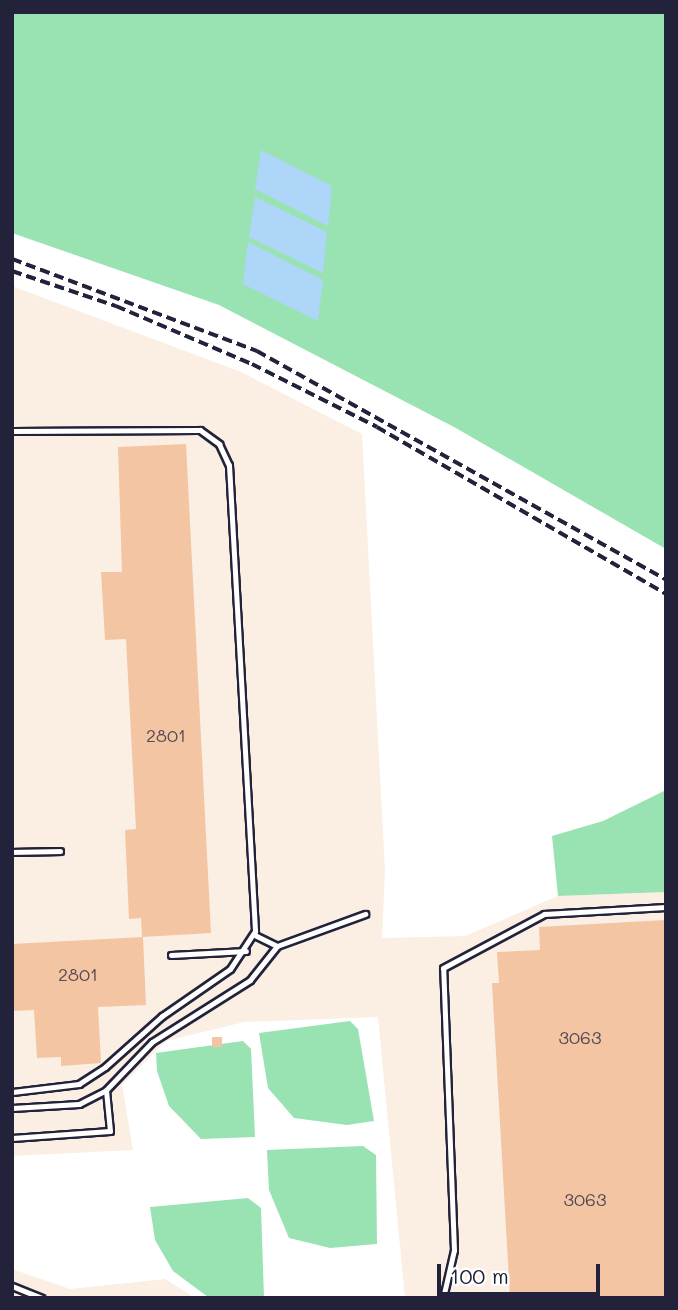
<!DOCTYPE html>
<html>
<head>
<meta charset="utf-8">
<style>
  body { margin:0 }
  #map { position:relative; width:678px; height:1310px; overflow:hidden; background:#fff; font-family:Mali,sans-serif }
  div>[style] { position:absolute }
  .built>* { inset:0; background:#fbeee3 }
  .green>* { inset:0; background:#99e3b2 }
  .water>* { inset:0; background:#add6f8 }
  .building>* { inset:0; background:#f3c5a3; transform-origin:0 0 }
  .roads { filter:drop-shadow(2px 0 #22223b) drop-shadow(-2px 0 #22223b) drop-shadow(0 2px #22223b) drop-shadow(0 -2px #22223b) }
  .service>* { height:5px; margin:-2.5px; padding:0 2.5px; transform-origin:2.5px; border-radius:2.5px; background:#fff }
  .rail>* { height:3.5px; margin-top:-1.75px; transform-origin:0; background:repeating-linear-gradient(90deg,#22223b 0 10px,transparent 0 15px) }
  span { translate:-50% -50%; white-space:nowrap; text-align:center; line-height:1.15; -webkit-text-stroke:7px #fff; paint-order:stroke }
  .number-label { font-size:18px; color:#564b55 }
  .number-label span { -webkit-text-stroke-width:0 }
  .frame { position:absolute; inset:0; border:14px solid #22223b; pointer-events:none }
  .scale { position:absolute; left:437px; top:1264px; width:163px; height:32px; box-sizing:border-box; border:4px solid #22223b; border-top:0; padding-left:9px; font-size:21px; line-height:24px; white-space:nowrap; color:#22223b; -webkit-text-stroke:5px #fff; paint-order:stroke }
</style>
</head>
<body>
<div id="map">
  <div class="built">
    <i style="clip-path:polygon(12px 286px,241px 372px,362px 434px,385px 871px,382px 938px,465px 936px,558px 896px,666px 892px,666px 1298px,405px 1298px,378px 1017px,244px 1022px,166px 1041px,122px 1085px,133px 1150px,12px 1156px)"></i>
    <i style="clip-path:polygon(12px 1269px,70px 1289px,165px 1279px,195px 1298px,12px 1298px)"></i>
  </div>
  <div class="green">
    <i style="clip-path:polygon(12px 12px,666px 12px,666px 549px,454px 427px,219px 305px,12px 233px)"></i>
    <i style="clip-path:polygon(666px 790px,666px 892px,558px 896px,552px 836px,603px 821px)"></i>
    <i style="clip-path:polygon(350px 1021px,358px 1029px,374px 1121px,347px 1125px,294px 1118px,268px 1088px,259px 1033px)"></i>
    <i style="clip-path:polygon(243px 1041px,251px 1049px,255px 1137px,201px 1139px,169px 1106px,157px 1071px,156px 1053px)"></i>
    <i style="clip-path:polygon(363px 1146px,376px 1155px,377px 1244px,330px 1248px,289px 1238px,269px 1190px,267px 1150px)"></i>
    <i style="clip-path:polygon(248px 1198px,261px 1208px,264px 1298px,208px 1297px,173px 1271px,155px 1240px,150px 1207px)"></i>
  </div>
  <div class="water">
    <i style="clip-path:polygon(261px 150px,332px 186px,328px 226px,255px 189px)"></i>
    <i style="clip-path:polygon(255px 197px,327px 232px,323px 273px,249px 237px)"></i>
    <i style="clip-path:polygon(248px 242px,323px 280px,318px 321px,243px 284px)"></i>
  </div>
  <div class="building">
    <i style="clip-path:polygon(186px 444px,211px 933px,142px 937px,141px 918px,129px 919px,125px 830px,136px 829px,126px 639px,105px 640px,101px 572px,122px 572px,118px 447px)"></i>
    <i style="clip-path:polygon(666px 920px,666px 1298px,510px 1298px,492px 983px,499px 983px,497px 952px,540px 950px,539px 927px)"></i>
    <i style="clip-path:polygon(143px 937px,146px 1005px,98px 1007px,101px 1063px,61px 1066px,61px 1057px,37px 1058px,34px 1010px,12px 1011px,12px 944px)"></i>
    <i style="left:212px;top:1037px;width:10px;height:10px"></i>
  </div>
  <div class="roads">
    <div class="service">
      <i style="left:12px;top:431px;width:188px;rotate:-0.3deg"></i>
      <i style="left:200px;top:430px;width:24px;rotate:36deg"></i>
      <i style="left:219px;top:444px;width:23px;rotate:65deg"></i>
      <i style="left:229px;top:465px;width:467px;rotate:86.8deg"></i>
      <i style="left:255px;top:931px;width:45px;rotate:123.3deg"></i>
      <i style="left:230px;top:969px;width:83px;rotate:145.3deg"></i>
      <i style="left:162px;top:1016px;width:76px;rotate:138.2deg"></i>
      <i style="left:105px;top:1067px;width:31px;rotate:147deg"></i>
      <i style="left:79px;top:1084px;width:67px;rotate:173.2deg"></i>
      <i style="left:12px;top:852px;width:48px;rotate:-1.2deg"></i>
      <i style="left:277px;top:946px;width:94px;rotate:-20deg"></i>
      <i style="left:171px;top:955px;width:75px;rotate:-3.1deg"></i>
      <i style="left:12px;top:1108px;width:67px;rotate:-3.4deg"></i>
      <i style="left:79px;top:1104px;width:30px;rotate:-27deg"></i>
      <i style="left:12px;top:1138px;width:98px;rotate:-4.1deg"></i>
      <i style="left:110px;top:1131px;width:41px;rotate:-95.6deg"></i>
      <i style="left:106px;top:1090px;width:66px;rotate:-46.2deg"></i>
      <i style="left:152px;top:1042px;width:116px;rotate:-32.3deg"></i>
      <i style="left:250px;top:980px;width:43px;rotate:-51.5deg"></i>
      <i style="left:277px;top:946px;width:25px;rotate:-154deg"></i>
      <i style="left:12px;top:1286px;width:32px;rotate:22deg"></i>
      <i style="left:443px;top:1298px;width:49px;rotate:-77.1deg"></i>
      <i style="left:454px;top:1250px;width:282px;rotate:-92.2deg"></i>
      <i style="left:443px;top:968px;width:115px;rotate:-28.1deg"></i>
      <i style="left:544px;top:914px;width:122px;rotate:-3.3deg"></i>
    </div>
  </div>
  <div class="rail">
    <i style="left:12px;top:259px;width:262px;rotate:20.6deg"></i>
    <i style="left:257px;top:351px;width:469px;rotate:29.2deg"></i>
    <i style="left:12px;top:271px;width:110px;rotate:18.6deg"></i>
    <i style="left:116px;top:306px;width:148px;rotate:23.1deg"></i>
    <i style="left:252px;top:364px;width:140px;rotate:26.7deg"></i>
    <i style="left:377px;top:427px;width:334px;rotate:30deg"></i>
  </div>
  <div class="number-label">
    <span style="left:166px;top:735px">2801</span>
    <span style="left:78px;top:974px">2801</span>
    <span style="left:580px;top:1037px">3063</span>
    <span style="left:585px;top:1199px">3063</span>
  </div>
  <div class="frame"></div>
  <div class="scale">100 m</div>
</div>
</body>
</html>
